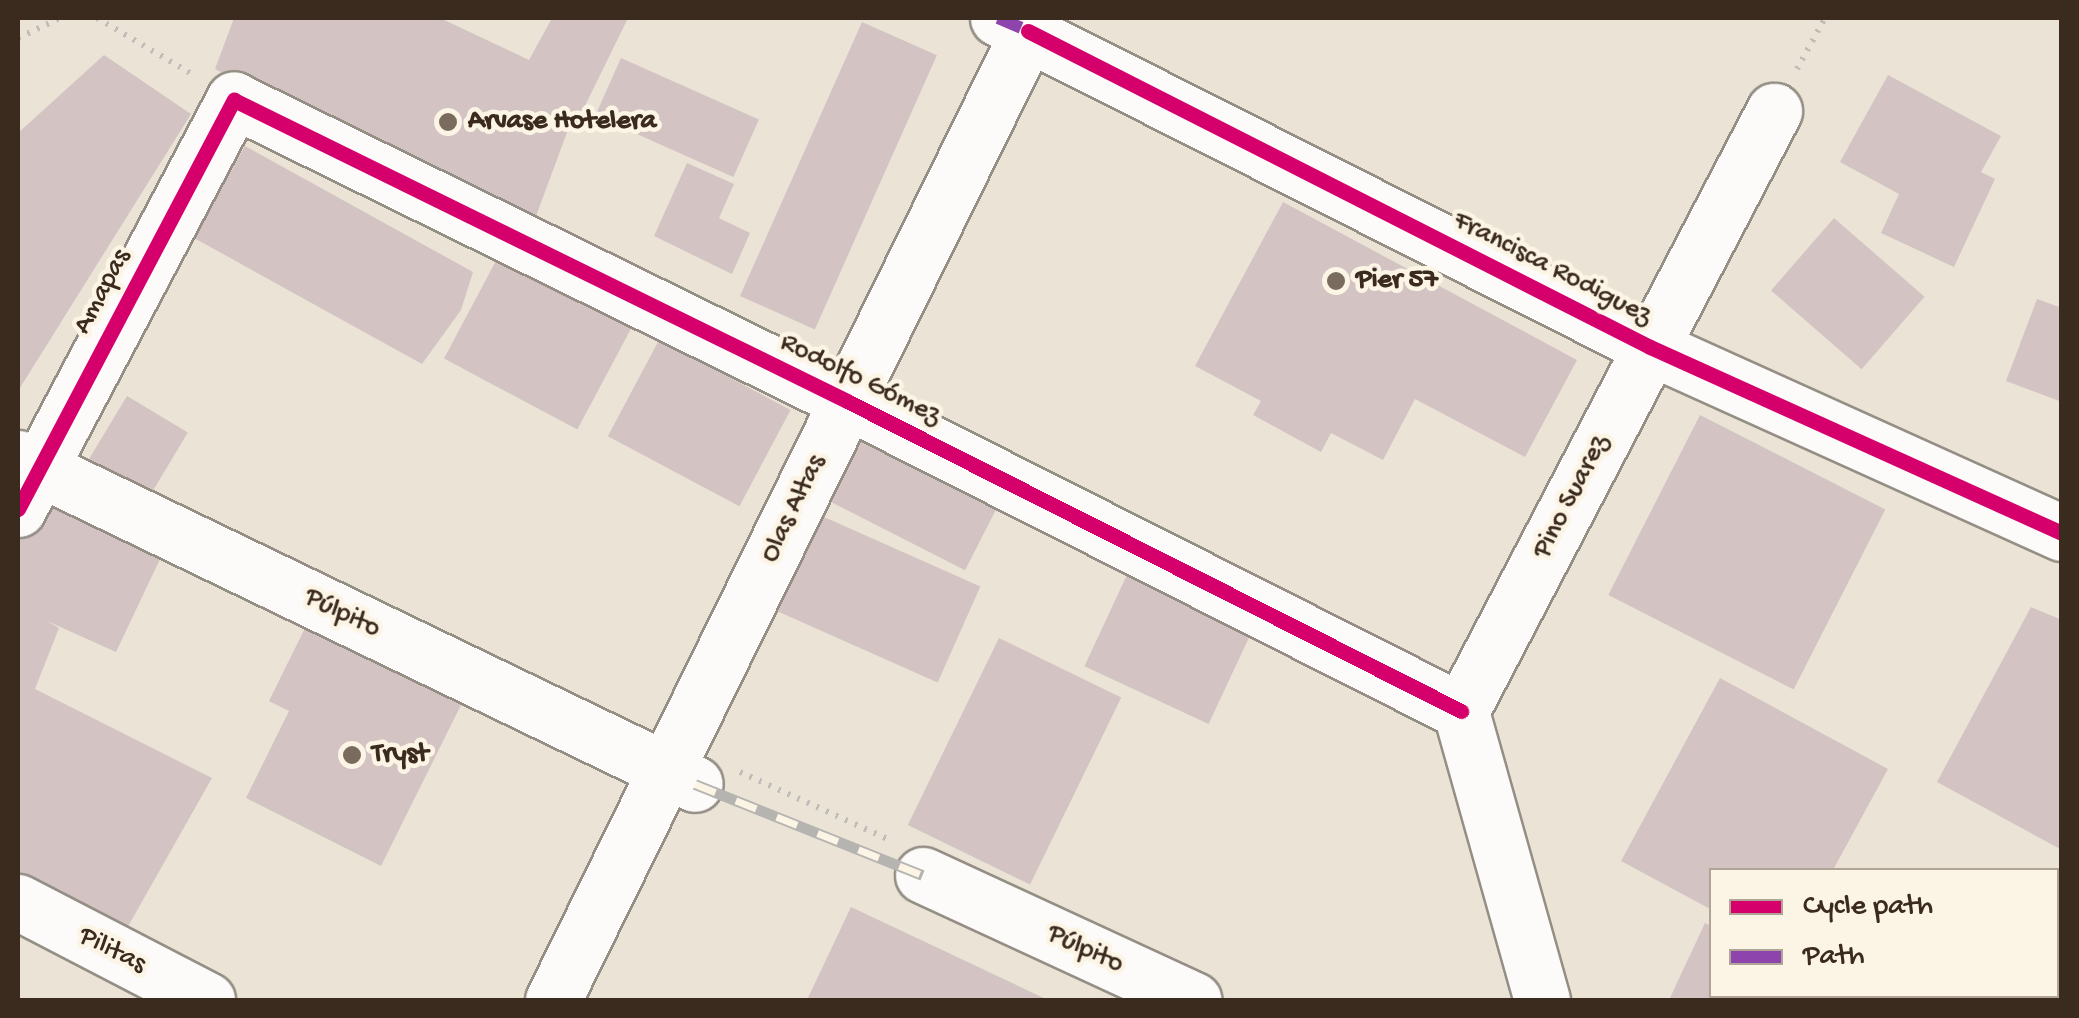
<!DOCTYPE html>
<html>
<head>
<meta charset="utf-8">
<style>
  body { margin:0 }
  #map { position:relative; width:2079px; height:1018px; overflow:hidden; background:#ebe4d6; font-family:"Gochi Hand",sans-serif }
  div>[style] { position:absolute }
  .building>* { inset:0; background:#d3c3c3; transform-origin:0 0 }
  .path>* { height:6px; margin-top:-3px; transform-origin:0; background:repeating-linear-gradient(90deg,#c0bcb8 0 2.5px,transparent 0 10.5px) }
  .roads { filter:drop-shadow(2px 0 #948e85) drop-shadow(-2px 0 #948e85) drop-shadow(0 2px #948e85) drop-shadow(0 -2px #948e85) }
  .minor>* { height:55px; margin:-27.5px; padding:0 27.5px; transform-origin:27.5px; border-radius:27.5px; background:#fcfbf9 }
  .rail>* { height:11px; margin-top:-5.5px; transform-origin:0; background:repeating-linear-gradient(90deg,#fcf5e5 0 22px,#b6b4b0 0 44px); box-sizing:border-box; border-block:2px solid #b6b4b0 }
  .quiet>* { height:12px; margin-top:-6px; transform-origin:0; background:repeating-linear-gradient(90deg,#8e44ad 0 25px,transparent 0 37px) }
  .cycleway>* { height:15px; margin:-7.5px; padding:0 7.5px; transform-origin:7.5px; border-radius:7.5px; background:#d6006c }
  .dots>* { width:28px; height:28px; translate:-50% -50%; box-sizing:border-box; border:5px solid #fcf5e5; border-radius:50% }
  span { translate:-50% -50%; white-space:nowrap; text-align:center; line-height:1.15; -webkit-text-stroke:9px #fcf5e5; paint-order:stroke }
  .poi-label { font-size:28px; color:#3b2a1e; font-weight:700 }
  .left { translate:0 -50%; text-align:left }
  .street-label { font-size:28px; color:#3b2a1e }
  .frame { position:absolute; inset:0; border:20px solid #3b2a1e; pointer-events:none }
  .legend { position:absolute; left:1709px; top:868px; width:350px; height:130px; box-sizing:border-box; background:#fcf5e5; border:2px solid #afa495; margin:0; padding:12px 18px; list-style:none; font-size:30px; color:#3b2a1e }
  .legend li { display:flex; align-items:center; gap:20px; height:50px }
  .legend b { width:50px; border:2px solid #afa495 }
</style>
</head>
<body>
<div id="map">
  <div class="building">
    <i style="clip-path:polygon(234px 18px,440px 18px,529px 60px,552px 18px,628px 18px,580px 116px,569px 127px,532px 227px,215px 69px)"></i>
    <i style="left:862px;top:22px;width:82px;height:300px;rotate:24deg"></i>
    <i style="clip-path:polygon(104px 55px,191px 114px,18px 391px,18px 133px)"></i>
    <i style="left:621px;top:58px;width:151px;height:63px;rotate:24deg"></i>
    <i style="clip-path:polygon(1888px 75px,2001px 136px,1981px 172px,1995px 179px,1954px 267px,1881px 233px,1899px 194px,1840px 162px)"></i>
    <i style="clip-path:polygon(245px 146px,473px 272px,461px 310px,422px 364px,194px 238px)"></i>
    <i style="clip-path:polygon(687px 163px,734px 184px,719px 218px,750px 233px,732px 274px,654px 236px)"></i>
    <i style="clip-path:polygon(1283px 202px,1577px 360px,1525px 457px,1415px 399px,1383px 460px,1331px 433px,1321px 452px,1253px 415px,1261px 401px,1195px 366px)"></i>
    <i style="left:1834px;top:218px;width:120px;height:96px;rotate:41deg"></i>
    <i style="left:498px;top:257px;width:151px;height:115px;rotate:28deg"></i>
    <i style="clip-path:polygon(2037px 299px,2062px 308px,2062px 402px,2006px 381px)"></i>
    <i style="left:659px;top:340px;width:149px;height:109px;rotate:28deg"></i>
    <i style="left:127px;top:396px;width:71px;height:78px;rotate:31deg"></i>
    <i style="left:1700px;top:415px;width:208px;height:202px;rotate:27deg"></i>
    <i style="left:865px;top:434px;width:151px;height:76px;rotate:27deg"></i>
    <i style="clip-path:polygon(30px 495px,161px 557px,116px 652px,47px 621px,59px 628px,35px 689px,212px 778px,122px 937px,18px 883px,18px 527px)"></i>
    <i style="left:815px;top:513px;width:181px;height:105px;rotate:24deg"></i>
    <i style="left:1133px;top:562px;width:137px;height:115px;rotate:25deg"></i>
    <i style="clip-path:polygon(2031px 607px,2062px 620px,2062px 850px,1937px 782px)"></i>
    <i style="clip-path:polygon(305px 628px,461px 705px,381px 866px,246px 798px,289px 711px,269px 701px)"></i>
    <i style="left:999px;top:638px;width:136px;height:208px;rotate:26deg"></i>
    <i style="clip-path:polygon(1720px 678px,1888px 769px,1833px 870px,1712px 870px,1712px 910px,1621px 861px)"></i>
    <i style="clip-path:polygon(851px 907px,1048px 1000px,807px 1000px)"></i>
    <i style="clip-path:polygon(1705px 923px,1712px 926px,1712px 996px,1859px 996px,1862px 1000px,1669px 1000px)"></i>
  </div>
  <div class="path">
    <i style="left:97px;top:18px;width:114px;rotate:30.6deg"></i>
    <i style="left:18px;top:38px;width:47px;rotate:-25.5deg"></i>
    <i style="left:1797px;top:69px;width:58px;rotate:-61.2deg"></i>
    <i style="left:740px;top:772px;width:167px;rotate:24.4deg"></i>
  </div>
  <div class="roads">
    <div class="minor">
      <i style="left:998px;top:18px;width:730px;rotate:26.78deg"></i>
      <i style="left:1650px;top:347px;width:452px;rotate:24.3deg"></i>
      <i style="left:18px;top:458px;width:751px;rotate:25.71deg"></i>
      <i style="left:18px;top:509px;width:463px;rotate:-62.2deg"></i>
      <i style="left:234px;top:100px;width:683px;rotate:26.15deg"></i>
      <i style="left:847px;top:401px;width:688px;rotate:26.79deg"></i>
      <i style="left:923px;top:875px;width:298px;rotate:24.8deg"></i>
      <i style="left:18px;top:902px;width:213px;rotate:27.4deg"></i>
      <i style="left:553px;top:1000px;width:1094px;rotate:-63.86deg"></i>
      <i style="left:1542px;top:1000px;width:300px;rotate:-105.7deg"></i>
      <i style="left:1461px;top:711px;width:677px;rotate:-62.45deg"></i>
      <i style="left:1965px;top:1000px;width:5px;rotate:-53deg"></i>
    </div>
  </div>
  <div class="rail">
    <i style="left:695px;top:784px;width:245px;rotate:21.8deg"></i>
  </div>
  <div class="quiet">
    <i style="left:998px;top:18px;width:33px;rotate:23deg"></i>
  </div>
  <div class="cycleway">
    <i style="left:1028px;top:31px;width:698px;rotate:26.93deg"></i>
    <i style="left:1650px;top:347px;width:452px;rotate:24.3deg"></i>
    <i style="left:18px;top:509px;width:463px;rotate:-62.2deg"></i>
    <i style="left:234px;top:100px;width:683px;rotate:26.15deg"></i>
    <i style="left:847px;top:401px;width:688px;rotate:26.79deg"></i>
  </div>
  <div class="dots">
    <i style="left:448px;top:122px;background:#796b5e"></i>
    <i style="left:1336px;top:281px;background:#796b5e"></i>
    <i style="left:352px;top:755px;background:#796b5e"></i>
  </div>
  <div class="poi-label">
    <span class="left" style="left:468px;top:122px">Arvase Hotelera</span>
    <span class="left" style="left:1356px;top:281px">Pier 57</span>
    <span class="left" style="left:372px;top:755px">Tryst</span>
  </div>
  <div class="street-label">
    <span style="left:1552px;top:269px;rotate:27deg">Francisca Rodiguez</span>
    <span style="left:103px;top:292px;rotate:-62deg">Amapas</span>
    <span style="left:860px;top:380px;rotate:26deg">Rodolfo Gómez</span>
    <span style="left:1572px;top:497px;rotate:-63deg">Pino Suarez</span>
    <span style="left:794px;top:509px;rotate:-64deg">Olas Altas</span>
    <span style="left:342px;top:614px;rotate:26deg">Púlpito</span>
    <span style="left:1085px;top:950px;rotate:25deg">Púlpito</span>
    <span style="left:112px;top:951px;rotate:27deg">Pilitas</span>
  </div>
  <div class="frame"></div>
  <ul class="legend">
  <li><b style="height:12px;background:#d6006c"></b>Cycle path</li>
  <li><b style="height:12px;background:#8e44ad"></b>Path</li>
  </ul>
</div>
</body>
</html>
